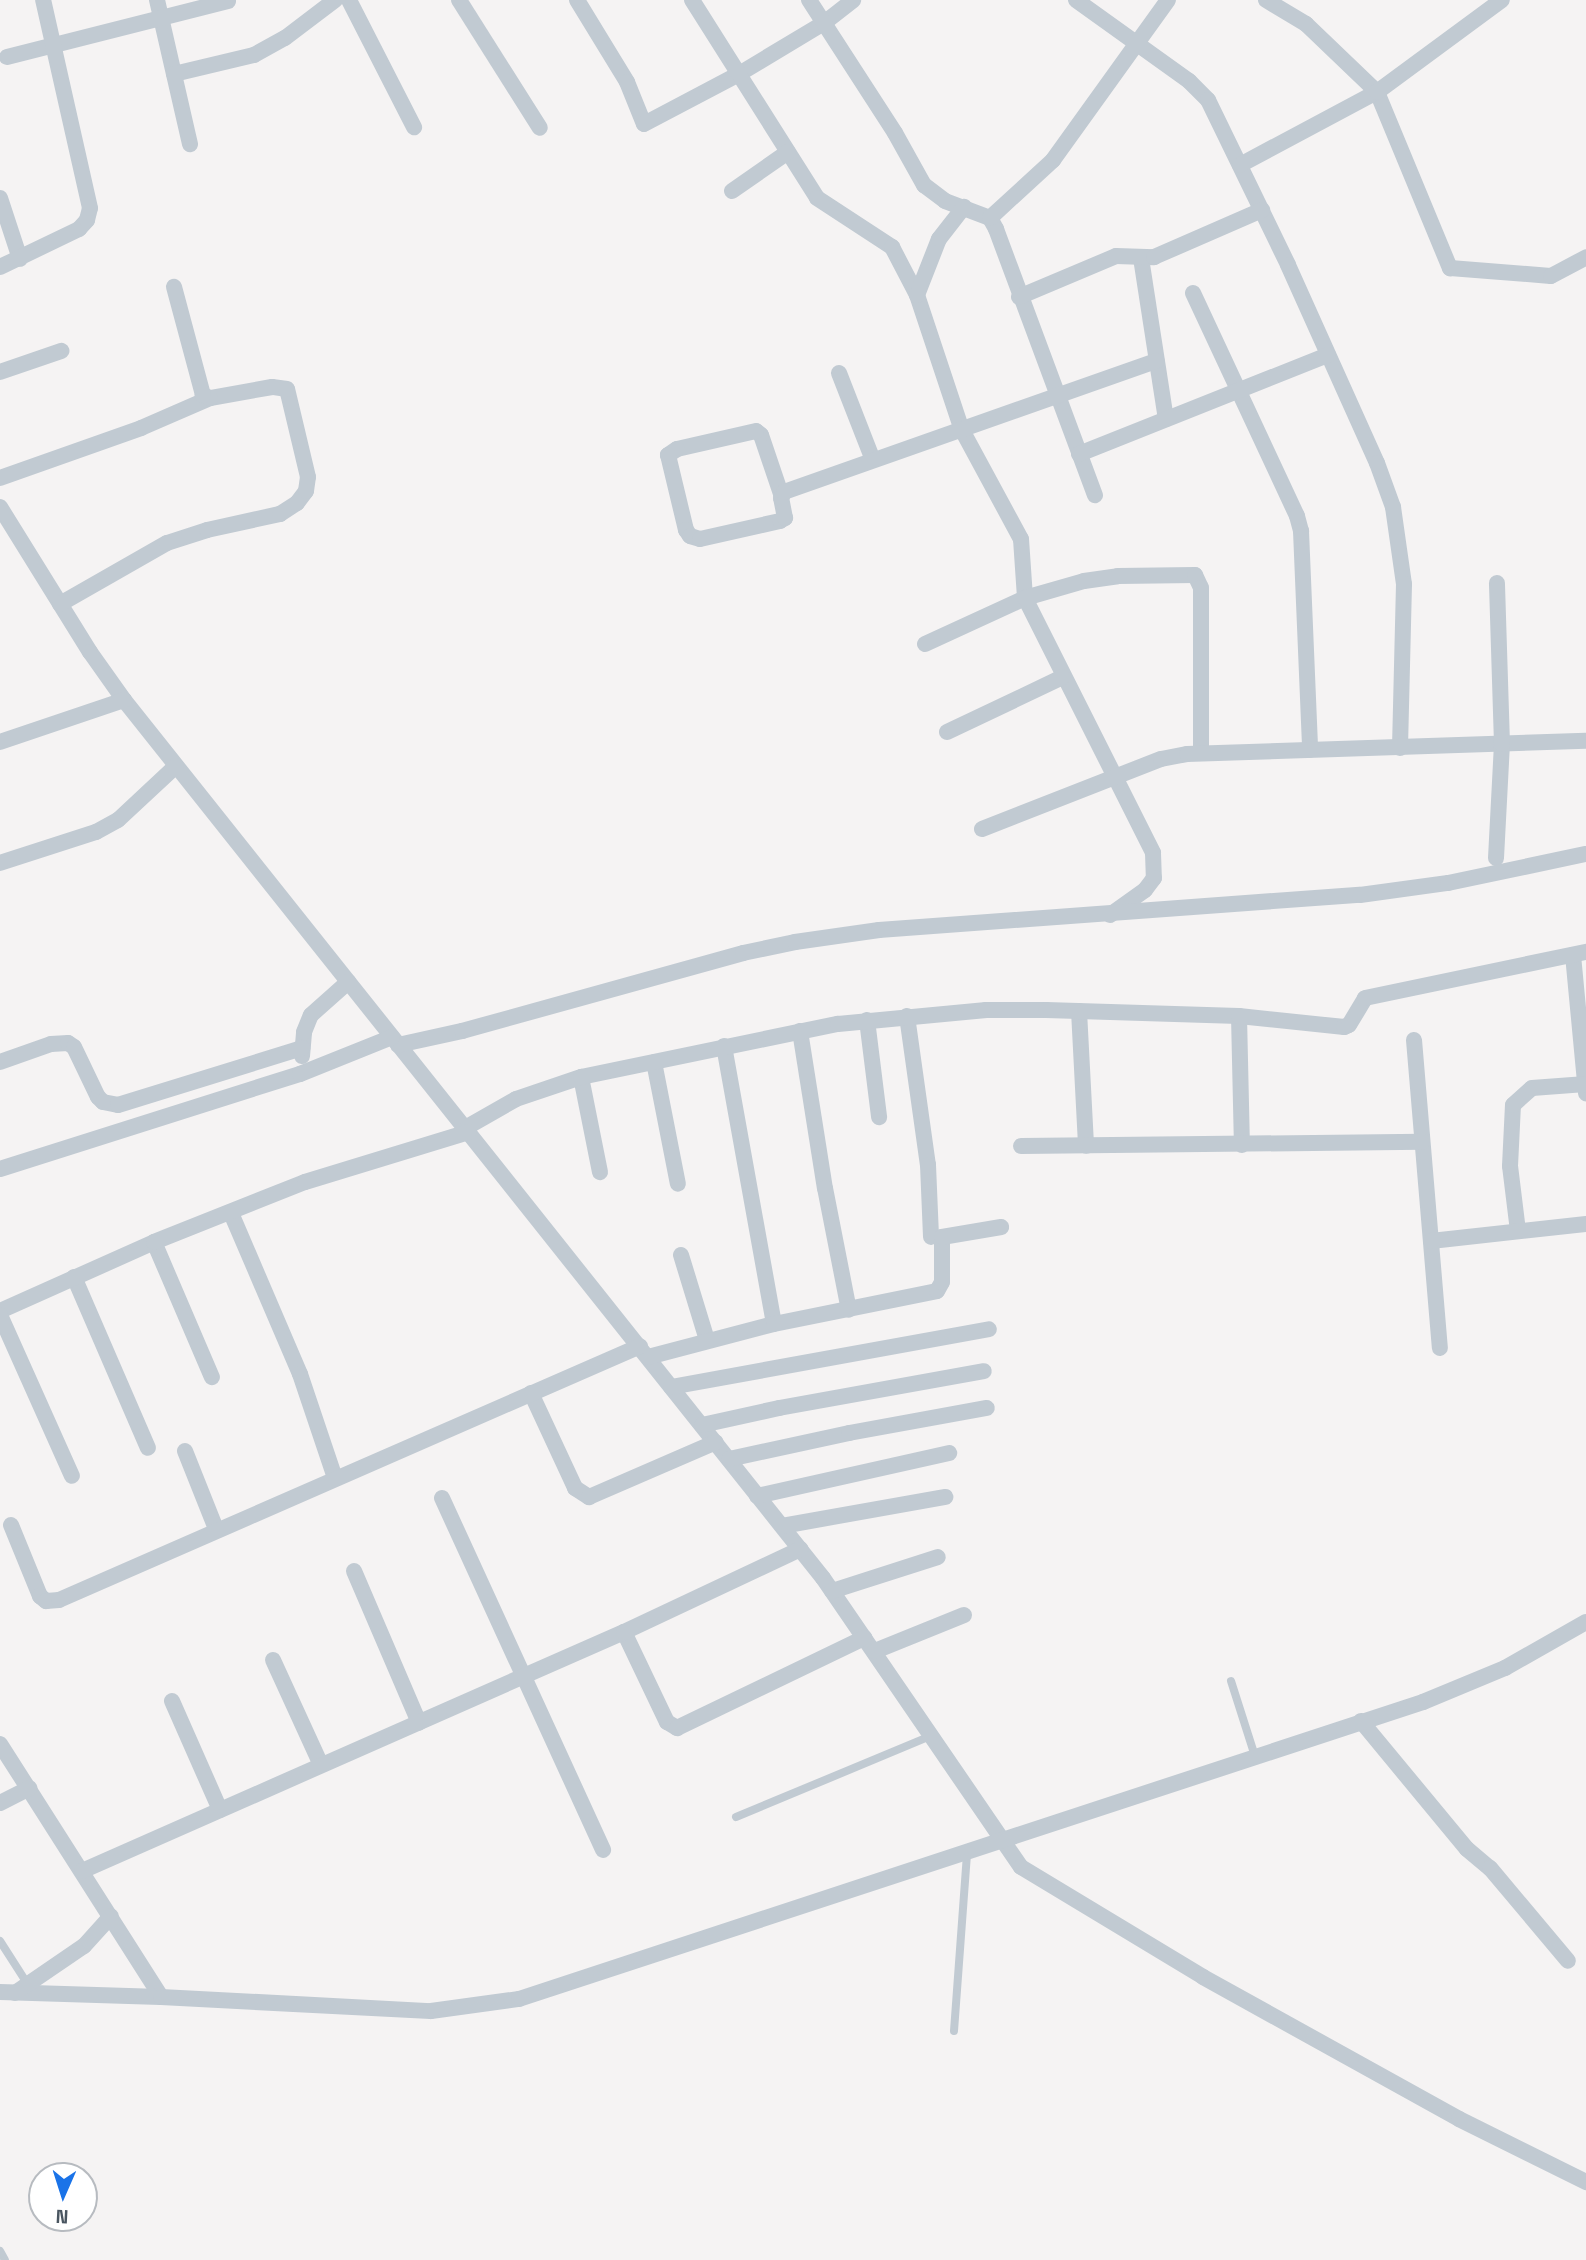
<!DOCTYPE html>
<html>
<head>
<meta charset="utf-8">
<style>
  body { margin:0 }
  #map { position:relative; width:1586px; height:2260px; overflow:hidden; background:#f5f3f3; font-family:"Space Grotesk",sans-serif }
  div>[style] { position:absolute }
  .service>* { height:8px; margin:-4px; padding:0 4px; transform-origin:4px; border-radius:4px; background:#c1cad2 }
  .minor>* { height:16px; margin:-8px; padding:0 8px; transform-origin:8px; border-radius:8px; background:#c1cad2 }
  span { translate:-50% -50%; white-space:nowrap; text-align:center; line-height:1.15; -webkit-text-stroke:5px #fff; paint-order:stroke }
  .north { position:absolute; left:28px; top:2162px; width:70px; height:70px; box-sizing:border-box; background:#fff; border:2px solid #b7bbc0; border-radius:50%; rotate:183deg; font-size:19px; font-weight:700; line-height:28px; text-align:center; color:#4a5661 }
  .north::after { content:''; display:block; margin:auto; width:24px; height:32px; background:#1a73e8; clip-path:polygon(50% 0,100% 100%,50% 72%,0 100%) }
</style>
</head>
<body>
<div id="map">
  <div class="service">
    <i style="left:1231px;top:1681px;width:79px;rotate:72.3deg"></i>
    <i style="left:736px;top:1817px;width:211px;rotate:-22.6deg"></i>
    <i style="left:0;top:1941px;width:50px;rotate:57.3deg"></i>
    <i style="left:954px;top:2031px;width:178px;rotate:-85.8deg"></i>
    <i style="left:0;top:2251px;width:10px;rotate:61deg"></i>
  </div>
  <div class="minor">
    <i style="left:157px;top:0;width:148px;rotate:77.1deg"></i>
    <i style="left:349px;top:0;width:143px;rotate:62.9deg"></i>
    <i style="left:459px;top:0;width:151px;rotate:57.7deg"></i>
    <i style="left:577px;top:0;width:96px;rotate:58.6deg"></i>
    <i style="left:627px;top:82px;width:45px;rotate:68deg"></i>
    <i style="left:644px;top:124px;width:107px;rotate:-27.8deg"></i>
    <i style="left:739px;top:74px;width:99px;rotate:-31deg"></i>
    <i style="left:824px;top:23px;width:37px;rotate:-38deg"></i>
    <i style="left:692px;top:0;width:234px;rotate:57.7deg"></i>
    <i style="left:817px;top:198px;width:90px;rotate:33.2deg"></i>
    <i style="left:892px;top:247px;width:54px;rotate:62.5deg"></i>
    <i style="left:917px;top:295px;width:142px;rotate:71.6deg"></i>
    <i style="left:962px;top:430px;width:124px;rotate:61.6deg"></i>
    <i style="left:1021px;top:539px;width:59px;rotate:86.1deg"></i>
    <i style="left:1025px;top:598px;width:285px;rotate:63.3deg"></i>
    <i style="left:1153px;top:853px;width:25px;rotate:88deg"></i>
    <i style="left:1154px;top:878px;width:15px;rotate:127deg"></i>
    <i style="left:1145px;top:890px;width:43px;rotate:144.5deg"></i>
    <i style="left:809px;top:0;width:158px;rotate:57.1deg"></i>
    <i style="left:895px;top:133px;width:60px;rotate:60.9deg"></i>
    <i style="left:924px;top:185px;width:26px;rotate:37deg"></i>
    <i style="left:945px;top:201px;width:48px;rotate:20.7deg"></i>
    <i style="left:990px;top:218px;width:13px;rotate:61deg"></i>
    <i style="left:996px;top:229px;width:284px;rotate:69.6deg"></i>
    <i style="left:1076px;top:0;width:139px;rotate:35.6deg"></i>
    <i style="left:1189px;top:81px;width:27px;rotate:45deg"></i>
    <i style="left:1208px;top:100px;width:183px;rotate:64.1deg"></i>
    <i style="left:1288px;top:265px;width:217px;rotate:65.8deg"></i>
    <i style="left:1377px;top:463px;width:47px;rotate:70deg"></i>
    <i style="left:1393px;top:507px;width:78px;rotate:81.9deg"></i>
    <i style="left:1404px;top:584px;width:164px;rotate:91.4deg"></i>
    <i style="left:1266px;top:0;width:47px;rotate:31deg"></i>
    <i style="left:1306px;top:24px;width:98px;rotate:43.8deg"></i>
    <i style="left:1377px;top:92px;width:191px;rotate:67.5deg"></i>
    <i style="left:1450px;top:268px;width:101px;rotate:4.5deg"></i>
    <i style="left:1551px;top:276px;width:40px;rotate:-28deg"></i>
    <i style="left:7px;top:57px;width:228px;rotate:-14.2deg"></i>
    <i style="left:174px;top:74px;width:82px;rotate:-13.4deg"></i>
    <i style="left:254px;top:55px;width:35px;rotate:-29deg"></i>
    <i style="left:285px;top:38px;width:63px;rotate:-37.2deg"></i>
    <i style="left:1240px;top:165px;width:155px;rotate:-28.1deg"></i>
    <i style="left:1377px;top:92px;width:155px;rotate:-36.4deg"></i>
    <i style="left:732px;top:191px;width:68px;rotate:-34.9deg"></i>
    <i style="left:0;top:198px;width:64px;rotate:71.8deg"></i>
    <i style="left:990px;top:218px;width:86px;rotate:-42.6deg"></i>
    <i style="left:1053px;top:160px;width:197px;rotate:-54.3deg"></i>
    <i style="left:1141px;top:258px;width:163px;rotate:81.2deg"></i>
    <i style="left:0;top:267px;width:88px;rotate:-25.7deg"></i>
    <i style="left:79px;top:229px;width:12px;rotate:-48deg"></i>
    <i style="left:87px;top:220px;width:12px;rotate:-76deg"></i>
    <i style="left:90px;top:208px;width:213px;rotate:-102.7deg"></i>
    <i style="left:1193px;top:293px;width:246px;rotate:65deg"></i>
    <i style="left:1297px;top:516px;width:16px;rotate:75deg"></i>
    <i style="left:1301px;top:531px;width:219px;rotate:87.6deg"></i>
    <i style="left:917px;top:295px;width:60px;rotate:-68.6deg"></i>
    <i style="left:939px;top:239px;width:41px;rotate:-52deg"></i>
    <i style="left:1019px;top:297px;width:105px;rotate:-22.9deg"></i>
    <i style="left:1116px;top:256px;width:38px;rotate:2deg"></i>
    <i style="left:1154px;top:257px;width:118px;rotate:-23.5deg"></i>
    <i style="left:0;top:372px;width:65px;rotate:-19deg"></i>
    <i style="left:839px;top:373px;width:93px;rotate:68.7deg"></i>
    <i style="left:1079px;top:454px;width:268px;rotate:-21.7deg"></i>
    <i style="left:0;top:478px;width:150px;rotate:-19.5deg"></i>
    <i style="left:141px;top:428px;width:75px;rotate:-23.5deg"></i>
    <i style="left:781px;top:494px;width:62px;rotate:-108.7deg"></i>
    <i style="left:761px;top:435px;width:6px;rotate:-141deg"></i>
    <i style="left:756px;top:431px;width:81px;rotate:167.2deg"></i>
    <i style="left:677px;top:449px;width:11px;rotate:146deg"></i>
    <i style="left:668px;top:455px;width:77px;rotate:76.5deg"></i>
    <i style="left:686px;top:530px;width:7px;rotate:56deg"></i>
    <i style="left:690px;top:536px;width:10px;rotate:17deg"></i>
    <i style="left:700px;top:539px;width:82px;rotate:-12.7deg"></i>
    <i style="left:780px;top:521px;width:6px;rotate:-31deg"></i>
    <i style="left:785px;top:518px;width:20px;rotate:-101deg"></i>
    <i style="left:781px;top:498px;width:7px;rotate:-63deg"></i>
    <i style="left:784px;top:492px;width:395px;rotate:-19.4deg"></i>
    <i style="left:0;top:507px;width:171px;rotate:58.2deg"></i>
    <i style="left:90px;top:652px;width:59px;rotate:54.7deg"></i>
    <i style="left:124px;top:700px;width:1122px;rotate:51.48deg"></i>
    <i style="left:823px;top:1578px;width:350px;rotate:55.6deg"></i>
    <i style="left:1021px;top:1867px;width:213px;rotate:31.1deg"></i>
    <i style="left:1203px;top:1977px;width:293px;rotate:29deg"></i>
    <i style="left:1459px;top:2119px;width:142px;rotate:26.4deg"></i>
    <i style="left:60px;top:604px;width:123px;rotate:-29.7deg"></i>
    <i style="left:167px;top:543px;width:42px;rotate:-18deg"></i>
    <i style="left:207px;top:530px;width:75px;rotate:-12.4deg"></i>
    <i style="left:280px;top:514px;width:20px;rotate:-33deg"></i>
    <i style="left:297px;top:503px;width:15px;rotate:-53deg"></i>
    <i style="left:306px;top:491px;width:14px;rotate:-82deg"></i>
    <i style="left:308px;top:477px;width:90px;rotate:-103.4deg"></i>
    <i style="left:287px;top:389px;width:15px;rotate:-172deg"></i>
    <i style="left:272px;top:387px;width:63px;rotate:169.9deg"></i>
    <i style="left:210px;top:398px;width:8px;rotate:-157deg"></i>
    <i style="left:203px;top:395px;width:112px;rotate:-105deg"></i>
    <i style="left:925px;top:644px;width:110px;rotate:-24.7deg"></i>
    <i style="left:1025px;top:598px;width:61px;rotate:-16.1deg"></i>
    <i style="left:1084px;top:581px;width:34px;rotate:-8deg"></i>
    <i style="left:1118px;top:576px;width:77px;rotate:-0.7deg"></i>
    <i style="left:1195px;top:575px;width:14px;rotate:65deg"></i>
    <i style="left:1201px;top:588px;width:165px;rotate:90deg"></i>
    <i style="left:947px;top:732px;width:128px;rotate:-25.4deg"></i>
    <i style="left:0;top:742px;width:131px;rotate:-18.7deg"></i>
    <i style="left:982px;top:829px;width:192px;rotate:-21.4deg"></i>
    <i style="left:1161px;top:759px;width:26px;rotate:-11deg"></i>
    <i style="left:1187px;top:754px;width:399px;rotate:-1.9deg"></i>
    <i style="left:1496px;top:858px;width:114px;rotate:-87deg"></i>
    <i style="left:1502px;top:744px;width:161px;rotate:-91.8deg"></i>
    <i style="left:0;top:863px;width:101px;rotate:-17.9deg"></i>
    <i style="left:96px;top:832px;width:25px;rotate:-29deg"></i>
    <i style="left:118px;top:820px;width:79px;rotate:-43deg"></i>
    <i style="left:1573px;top:955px;width:139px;rotate:84.6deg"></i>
    <i style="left:1079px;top:1011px;width:135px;rotate:87deg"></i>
    <i style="left:907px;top:1016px;width:150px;rotate:82deg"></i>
    <i style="left:928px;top:1165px;width:72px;rotate:87.6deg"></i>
    <i style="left:1239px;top:1016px;width:129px;rotate:88.7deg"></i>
    <i style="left:867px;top:1020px;width:98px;rotate:82.9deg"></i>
    <i style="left:800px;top:1031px;width:159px;rotate:81deg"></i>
    <i style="left:825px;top:1188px;width:124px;rotate:78.9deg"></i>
    <i style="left:1414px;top:1040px;width:309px;rotate:85.2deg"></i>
    <i style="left:398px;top:1045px;width:66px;rotate:-12.3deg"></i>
    <i style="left:462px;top:1031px;width:292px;rotate:-15.5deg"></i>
    <i style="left:743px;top:953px;width:53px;rotate:-11.9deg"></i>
    <i style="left:795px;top:942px;width:85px;rotate:-8.1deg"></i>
    <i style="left:879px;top:930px;width:482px;rotate:-4.2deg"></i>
    <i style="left:1360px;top:895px;width:89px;rotate:-7.8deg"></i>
    <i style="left:1448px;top:883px;width:141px;rotate:-11.9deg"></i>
    <i style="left:724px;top:1046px;width:282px;rotate:79.8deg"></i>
    <i style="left:302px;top:1056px;width:24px;rotate:-85deg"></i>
    <i style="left:304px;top:1032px;width:18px;rotate:-68deg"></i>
    <i style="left:311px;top:1015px;width:50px;rotate:-41.7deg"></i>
    <i style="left:0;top:1062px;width:54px;rotate:-19.4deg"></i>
    <i style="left:51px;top:1044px;width:17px;rotate:-3deg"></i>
    <i style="left:68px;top:1043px;width:7px;rotate:34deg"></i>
    <i style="left:74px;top:1047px;width:55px;rotate:64.4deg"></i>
    <i style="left:98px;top:1097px;width:7px;rotate:45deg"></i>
    <i style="left:103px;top:1102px;width:15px;rotate:11deg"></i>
    <i style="left:118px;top:1105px;width:193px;rotate:-17.2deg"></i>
    <i style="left:654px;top:1062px;width:124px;rotate:78.9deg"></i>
    <i style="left:581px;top:1077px;width:97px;rotate:78.7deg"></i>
    <i style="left:467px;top:1127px;width:56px;rotate:-29.7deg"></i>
    <i style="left:516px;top:1099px;width:69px;rotate:-18.7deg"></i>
    <i style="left:581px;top:1077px;width:262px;rotate:-11.7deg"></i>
    <i style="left:838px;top:1024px;width:149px;rotate:-5.4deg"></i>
    <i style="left:986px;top:1010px;width:60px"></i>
    <i style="left:1046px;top:1010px;width:193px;rotate:1.8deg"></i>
    <i style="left:1239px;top:1016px;width:106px;rotate:6deg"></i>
    <i style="left:1344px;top:1027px;width:5px;rotate:-22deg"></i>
    <i style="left:1349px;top:1025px;width:31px;rotate:-59deg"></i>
    <i style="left:1365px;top:998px;width:226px;rotate:-11.8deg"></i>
    <i style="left:1021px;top:1146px;width:401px;rotate:-0.6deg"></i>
    <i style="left:0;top:1169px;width:315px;rotate:-17.6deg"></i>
    <i style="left:300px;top:1074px;width:99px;rotate:-21.9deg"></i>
    <i style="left:231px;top:1213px;width:175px;rotate:66.8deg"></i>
    <i style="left:300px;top:1374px;width:110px;rotate:71.4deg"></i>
    <i style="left:1518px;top:1231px;width:65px;rotate:-97deg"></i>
    <i style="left:1510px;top:1166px;width:61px;rotate:-87.2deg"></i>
    <i style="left:1513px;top:1105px;width:25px;rotate:-42deg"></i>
    <i style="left:1532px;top:1088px;width:54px;rotate:-4.2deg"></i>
    <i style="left:1431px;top:1241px;width:156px;rotate:-6.3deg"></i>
    <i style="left:154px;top:1242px;width:147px;rotate:66.8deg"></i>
    <i style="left:681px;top:1255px;width:89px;rotate:73deg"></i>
    <i style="left:74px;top:1277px;width:186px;rotate:66.6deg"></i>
    <i style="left:0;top:1311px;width:169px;rotate:-24.1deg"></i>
    <i style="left:154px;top:1242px;width:162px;rotate:-21.7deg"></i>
    <i style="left:305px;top:1182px;width:171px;rotate:-17deg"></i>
    <i style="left:0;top:1315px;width:176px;rotate:65.9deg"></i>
    <i style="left:648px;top:1357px;width:130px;rotate:-14.7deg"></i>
    <i style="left:774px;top:1324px;width:166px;rotate:-11.4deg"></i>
    <i style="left:937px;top:1291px;width:10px;rotate:-61deg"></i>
    <i style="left:942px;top:1282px;width:45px;rotate:-90deg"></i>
    <i style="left:942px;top:1237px;width:60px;rotate:-9.6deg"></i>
    <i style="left:671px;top:1387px;width:323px;rotate:-10.3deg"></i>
    <i style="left:531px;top:1393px;width:105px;rotate:65.1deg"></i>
    <i style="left:575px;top:1488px;width:17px;rotate:33deg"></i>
    <i style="left:589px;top:1497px;width:138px;rotate:-23.4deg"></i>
    <i style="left:702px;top:1425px;width:79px;rotate:-12.4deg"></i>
    <i style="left:779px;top:1408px;width:208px;rotate:-10.2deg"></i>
    <i style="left:185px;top:1451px;width:84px;rotate:68.3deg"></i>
    <i style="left:729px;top:1459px;width:123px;rotate:-12.2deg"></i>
    <i style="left:849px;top:1433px;width:140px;rotate:-10.3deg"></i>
    <i style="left:757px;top:1496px;width:197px;rotate:-12.6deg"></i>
    <i style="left:442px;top:1498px;width:387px;rotate:65.4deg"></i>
    <i style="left:11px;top:1525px;width:77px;rotate:67.8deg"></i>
    <i style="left:40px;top:1596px;width:8px;rotate:40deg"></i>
    <i style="left:46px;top:1601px;width:13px;rotate:-4deg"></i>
    <i style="left:59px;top:1600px;width:634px;rotate:-23.61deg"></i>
    <i style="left:782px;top:1526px;width:166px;rotate:-10.1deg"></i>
    <i style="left:354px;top:1571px;width:165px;rotate:66.8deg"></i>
    <i style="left:832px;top:1591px;width:111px;rotate:-17.8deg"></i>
    <i style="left:624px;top:1632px;width:100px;rotate:64.5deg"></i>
    <i style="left:667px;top:1722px;width:12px;rotate:31deg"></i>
    <i style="left:677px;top:1728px;width:208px;rotate:-25.7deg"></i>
    <i style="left:875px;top:1651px;width:96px;rotate:-22deg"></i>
    <i style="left:273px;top:1660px;width:115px;rotate:65.4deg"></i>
    <i style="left:172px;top:1701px;width:119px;rotate:66.2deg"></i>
    <i style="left:1361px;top:1721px;width:166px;rotate:50.4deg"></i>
    <i style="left:1467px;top:1849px;width:30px;rotate:40deg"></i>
    <i style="left:1490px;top:1868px;width:121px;rotate:50deg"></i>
    <i style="left:0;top:1744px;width:300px;rotate:57.5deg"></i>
    <i style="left:0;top:1803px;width:33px;rotate:-27deg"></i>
    <i style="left:82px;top:1871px;width:592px;rotate:-23.8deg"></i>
    <i style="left:624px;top:1632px;width:195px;rotate:-25.2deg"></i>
    <i style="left:0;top:1992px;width:161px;rotate:1.8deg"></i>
    <i style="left:161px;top:1997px;width:270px;rotate:3deg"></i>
    <i style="left:431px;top:2011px;width:89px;rotate:-7.8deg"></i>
    <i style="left:519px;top:1999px;width:952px;rotate:-18.19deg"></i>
    <i style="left:1423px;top:1702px;width:89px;rotate:-22.5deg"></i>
    <i style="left:1505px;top:1668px;width:93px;rotate:-29.6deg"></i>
    <i style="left:15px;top:1993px;width:83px;rotate:-34.3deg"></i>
    <i style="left:84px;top:1946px;width:40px;rotate:-48deg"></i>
  </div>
  <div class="north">N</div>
</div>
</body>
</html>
